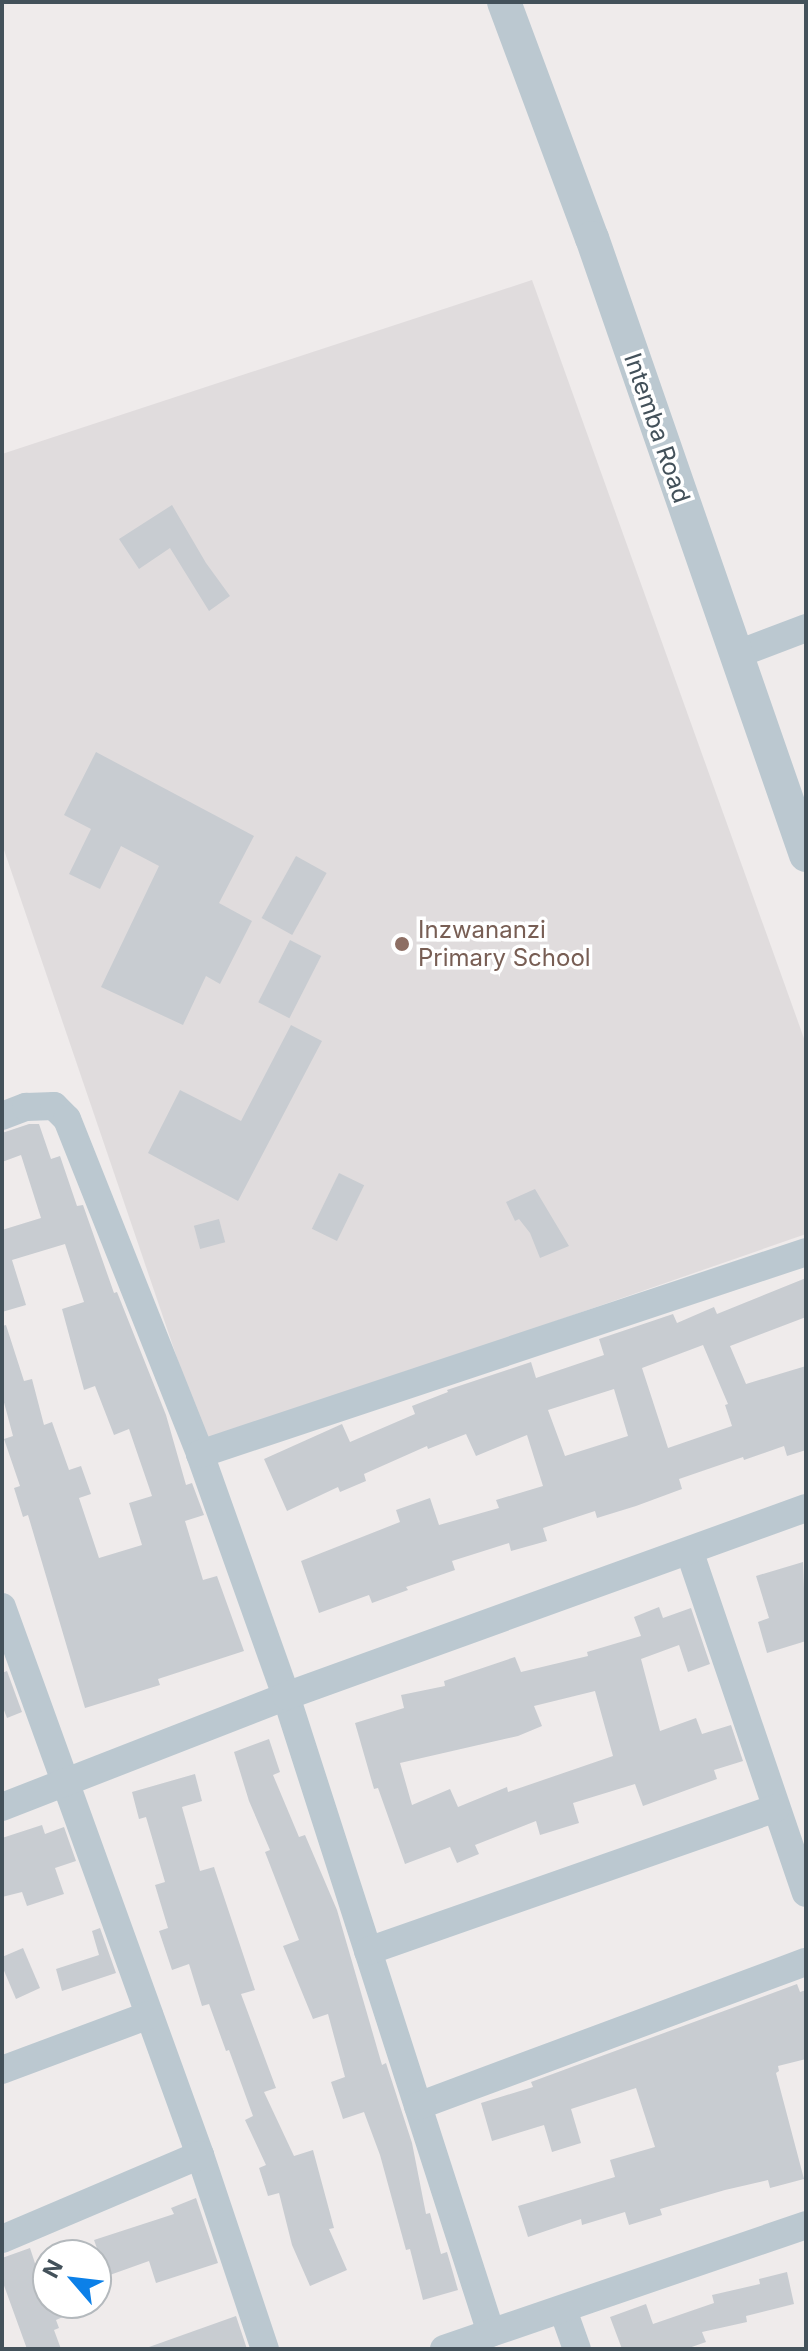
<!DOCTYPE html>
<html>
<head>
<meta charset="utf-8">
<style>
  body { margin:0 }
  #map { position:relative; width:808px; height:2351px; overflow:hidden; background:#efebeb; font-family:Inter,sans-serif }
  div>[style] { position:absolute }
  .education>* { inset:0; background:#e0dcdd }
  .building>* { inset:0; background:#c8ccd1; transform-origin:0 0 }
  .minor>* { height:28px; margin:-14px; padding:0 14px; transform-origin:14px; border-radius:14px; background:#bbc8d0 }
  .tertiary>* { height:34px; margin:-17px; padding:0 17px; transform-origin:17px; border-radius:17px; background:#bbc8d0 }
  .dots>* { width:22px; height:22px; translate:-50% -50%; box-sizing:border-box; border:4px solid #fff; border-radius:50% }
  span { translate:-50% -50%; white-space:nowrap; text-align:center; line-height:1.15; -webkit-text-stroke:7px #fff; paint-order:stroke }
  .street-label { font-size:24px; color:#43515a }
  .education-label { font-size:24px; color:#785e54 }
  .left { translate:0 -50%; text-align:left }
  .frame { position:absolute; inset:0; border:4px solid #43515a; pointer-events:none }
  .north { position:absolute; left:32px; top:2239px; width:80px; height:80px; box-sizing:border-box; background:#fff; border:2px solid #b4b9bd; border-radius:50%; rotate:298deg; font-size:22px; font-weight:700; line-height:32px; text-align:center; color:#43515a }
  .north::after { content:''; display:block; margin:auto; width:28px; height:36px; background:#0c80e8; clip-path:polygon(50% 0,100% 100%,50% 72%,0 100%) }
</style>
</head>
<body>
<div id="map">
  <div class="education">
    <i style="clip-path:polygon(532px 280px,806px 1044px,806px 1234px,206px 1443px,2px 844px,2px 454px)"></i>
  </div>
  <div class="building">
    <i style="clip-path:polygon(172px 505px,206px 563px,230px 596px,209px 611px,170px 548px,139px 569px,119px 539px)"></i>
    <i style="clip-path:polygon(96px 752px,254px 836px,219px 903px,252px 921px,220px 984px,206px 976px,183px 1025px,101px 987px,159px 866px,121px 846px,100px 889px,69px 874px,91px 829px,64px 815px)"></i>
    <i style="left:296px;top:856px;width:35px;height:71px;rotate:29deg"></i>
    <i style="left:290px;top:940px;width:35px;height:70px;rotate:27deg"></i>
    <i style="clip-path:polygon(291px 1025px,322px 1041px,238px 1201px,148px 1153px,180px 1090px,241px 1121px)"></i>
    <i style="clip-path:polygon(29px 1124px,39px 1124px,51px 1159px,60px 1156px,77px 1206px,83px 1205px,114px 1293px,117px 1292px,166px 1415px,186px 1485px,192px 1483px,204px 1515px,185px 1521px,203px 1580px,217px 1576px,244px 1651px,158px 1679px,160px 1685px,85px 1708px,28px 1515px,23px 1517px,14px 1488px,20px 1486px,4px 1439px,13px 1436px,2px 1395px,2px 1326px,6px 1325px,24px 1381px,32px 1379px,44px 1425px,52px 1422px,69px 1470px,81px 1466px,91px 1494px,79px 1498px,99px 1558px,142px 1545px,129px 1503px,152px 1496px,129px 1429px,114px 1435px,95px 1386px,84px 1390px,62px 1309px,84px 1302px,65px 1244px,12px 1260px,26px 1305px,2px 1312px,2px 1230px,41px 1218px,21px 1155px,2px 1162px,2px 1133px)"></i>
    <i style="left:339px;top:1173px;width:28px;height:62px;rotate:26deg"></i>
    <i style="clip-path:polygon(535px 1189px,569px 1246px,540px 1258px,530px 1233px,519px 1219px,515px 1221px,506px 1202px)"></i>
    <i style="left:219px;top:1219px;width:24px;height:26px;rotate:75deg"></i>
    <i style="clip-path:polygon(evenodd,806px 1278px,806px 1317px,730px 1346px,746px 1384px,806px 1366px,806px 1450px,787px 1456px,784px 1446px,744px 1460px,743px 1457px,679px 1479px,682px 1489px,636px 1506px,597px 1518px,595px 1511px,543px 1528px,547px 1541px,511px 1551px,509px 1543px,452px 1561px,455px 1570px,406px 1587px,408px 1590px,372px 1603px,369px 1595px,319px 1613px,301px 1561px,400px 1522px,396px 1510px,430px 1498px,439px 1525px,499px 1508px,496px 1500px,543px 1486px,527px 1435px,476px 1456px,466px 1434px,428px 1449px,427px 1446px,364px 1474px,366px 1481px,340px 1492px,338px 1487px,287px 1511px,264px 1459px,342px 1424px,350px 1442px,415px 1414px,412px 1406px,448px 1392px,447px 1390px,531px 1362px,536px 1378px,604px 1355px,599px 1339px,673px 1314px,677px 1323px,714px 1307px,717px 1314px,806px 1278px,703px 1345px,728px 1404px,725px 1405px,732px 1426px,668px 1448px,642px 1368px,703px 1345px,806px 1278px,614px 1389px,628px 1436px,565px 1456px,548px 1410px,614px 1389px)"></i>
    <i style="clip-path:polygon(803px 1562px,806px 1641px,767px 1653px,758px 1622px,769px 1618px,756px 1576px)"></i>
    <i style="clip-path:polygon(evenodd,659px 1607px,663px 1618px,691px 1608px,710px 1664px,688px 1672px,679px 1645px,641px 1659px,660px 1731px,696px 1718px,702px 1734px,731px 1725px,743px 1761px,714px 1770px,717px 1779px,643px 1806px,635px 1784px,573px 1803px,579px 1823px,540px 1835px,536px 1821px,475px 1845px,479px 1854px,457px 1863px,450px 1847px,405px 1864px,378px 1788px,374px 1789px,355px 1723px,404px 1708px,401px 1695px,445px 1686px,444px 1681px,515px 1657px,521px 1672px,588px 1656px,587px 1652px,641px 1636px,634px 1617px,659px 1607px,595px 1691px,613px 1756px,508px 1792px,507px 1787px,458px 1807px,450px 1789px,412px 1805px,400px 1763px,518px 1736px,542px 1726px,534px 1706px,595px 1691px)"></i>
    <i style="clip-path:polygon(7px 1671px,22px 1712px,7px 1718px,2px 1705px,2px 1673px)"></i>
    <i style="clip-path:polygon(269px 1739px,280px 1772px,273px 1775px,299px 1837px,305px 1835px,337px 1910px,382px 2065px,386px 2063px,412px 2143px,426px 2214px,430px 2213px,441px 2254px,447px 2252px,458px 2290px,423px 2300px,410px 2249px,406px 2250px,380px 2155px,364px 2112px,343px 2119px,331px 2082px,345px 2077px,328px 2014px,313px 2019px,283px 1946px,299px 1940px,265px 1852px,270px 1850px,249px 1801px,234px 1752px)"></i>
    <i style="clip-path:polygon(195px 1774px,202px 1801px,182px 1807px,200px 1871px,214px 1867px,255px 1990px,241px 1994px,276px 2088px,264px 2092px,294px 2156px,313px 2150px,334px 2228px,329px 2229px,347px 2270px,310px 2286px,292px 2245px,279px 2193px,268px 2196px,259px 2168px,266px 2165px,245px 2120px,253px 2116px,229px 2050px,226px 2051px,209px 2004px,202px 2006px,189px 1964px,172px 1970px,159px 1931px,168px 1928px,155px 1885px,165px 1882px,146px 1817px,139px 1819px,132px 1792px)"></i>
    <i style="clip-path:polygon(42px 1825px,45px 1834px,64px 1827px,76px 1861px,55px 1868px,64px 1894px,27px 1906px,22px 1892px,2px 1897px,2px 1838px)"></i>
    <i style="clip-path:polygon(100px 1928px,116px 1973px,62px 1991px,56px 1969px,99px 1955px,92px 1931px)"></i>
    <i style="clip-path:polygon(23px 1948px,40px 1988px,16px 1999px,2px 1966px,2px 1957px)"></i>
    <i style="clip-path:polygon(797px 1984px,800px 1992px,806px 1990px,806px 2059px,778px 2066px,779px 2071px,776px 2073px,804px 2179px,770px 2188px,768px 2180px,725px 2190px,660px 2209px,662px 2215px,629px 2225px,625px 2212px,582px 2225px,581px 2219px,528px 2237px,518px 2206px,615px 2177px,610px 2160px,655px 2147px,636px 2088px,571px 2109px,581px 2143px,552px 2152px,544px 2125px,492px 2141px,481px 2103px,533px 2087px,531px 2082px)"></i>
    <i style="clip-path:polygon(196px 2198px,218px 2263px,156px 2283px,149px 2261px,107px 2276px,94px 2240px,174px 2214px,171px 2208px)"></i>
    <i style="clip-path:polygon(30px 2248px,48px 2303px,95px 2303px,56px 2320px,59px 2328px,54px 2330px,61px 2349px,27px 2349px,2px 2280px,2px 2258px)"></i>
    <i style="clip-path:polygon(787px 2272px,794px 2304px,746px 2316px,747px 2322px,702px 2332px,706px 2342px,686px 2349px,622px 2349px,610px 2317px,646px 2304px,653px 2324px,714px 2303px,712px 2295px,760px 2284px,759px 2279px)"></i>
    <i style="clip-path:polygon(236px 2316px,247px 2349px,149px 2349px,149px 2347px)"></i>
  </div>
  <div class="minor">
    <i style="left:735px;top:655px;width:76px;rotate:-20.8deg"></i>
    <i style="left:2px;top:1116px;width:26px;rotate:-21deg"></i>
    <i style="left:26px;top:1107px;width:28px;rotate:-2deg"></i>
    <i style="left:54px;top:1106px;width:18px;rotate:45deg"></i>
    <i style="left:67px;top:1119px;width:360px;rotate:68.3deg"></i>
    <i style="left:200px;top:1454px;width:257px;rotate:70.4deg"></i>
    <i style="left:286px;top:1696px;width:669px;rotate:72.16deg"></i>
    <i style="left:200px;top:1454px;width:639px;rotate:-18.43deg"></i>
    <i style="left:690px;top:1553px;width:359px;rotate:71.2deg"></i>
    <i style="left:2px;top:1607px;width:583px;rotate:70.13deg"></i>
    <i style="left:200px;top:2155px;width:205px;rotate:71.5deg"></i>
    <i style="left:2px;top:1807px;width:305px;rotate:-21.3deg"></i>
    <i style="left:286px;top:1696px;width:553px;rotate:-19.88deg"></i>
    <i style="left:368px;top:1951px;width:432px;rotate:-19.3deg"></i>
    <i style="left:2px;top:2070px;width:157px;rotate:-20.5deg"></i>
    <i style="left:418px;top:2106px;width:414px;rotate:-20.4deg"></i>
    <i style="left:2px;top:2239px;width:215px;rotate:-23deg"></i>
    <i style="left:563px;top:2310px;width:41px;rotate:70.3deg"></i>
    <i style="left:444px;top:2349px;width:383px;rotate:-18.9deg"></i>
  </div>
  <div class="tertiary">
    <i style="left:504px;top:2px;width:252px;rotate:69.6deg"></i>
    <i style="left:592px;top:238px;width:653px;rotate:70.87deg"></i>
  </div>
  <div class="dots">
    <i style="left:402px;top:944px;background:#8d6e63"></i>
  </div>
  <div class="street-label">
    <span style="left:657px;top:428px;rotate:71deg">Intemba Road</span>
  </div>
  <div class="education-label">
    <span class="left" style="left:418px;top:944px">Inzwananzi<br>Primary School</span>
  </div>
  <div class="frame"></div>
  <div class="north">N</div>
</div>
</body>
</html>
